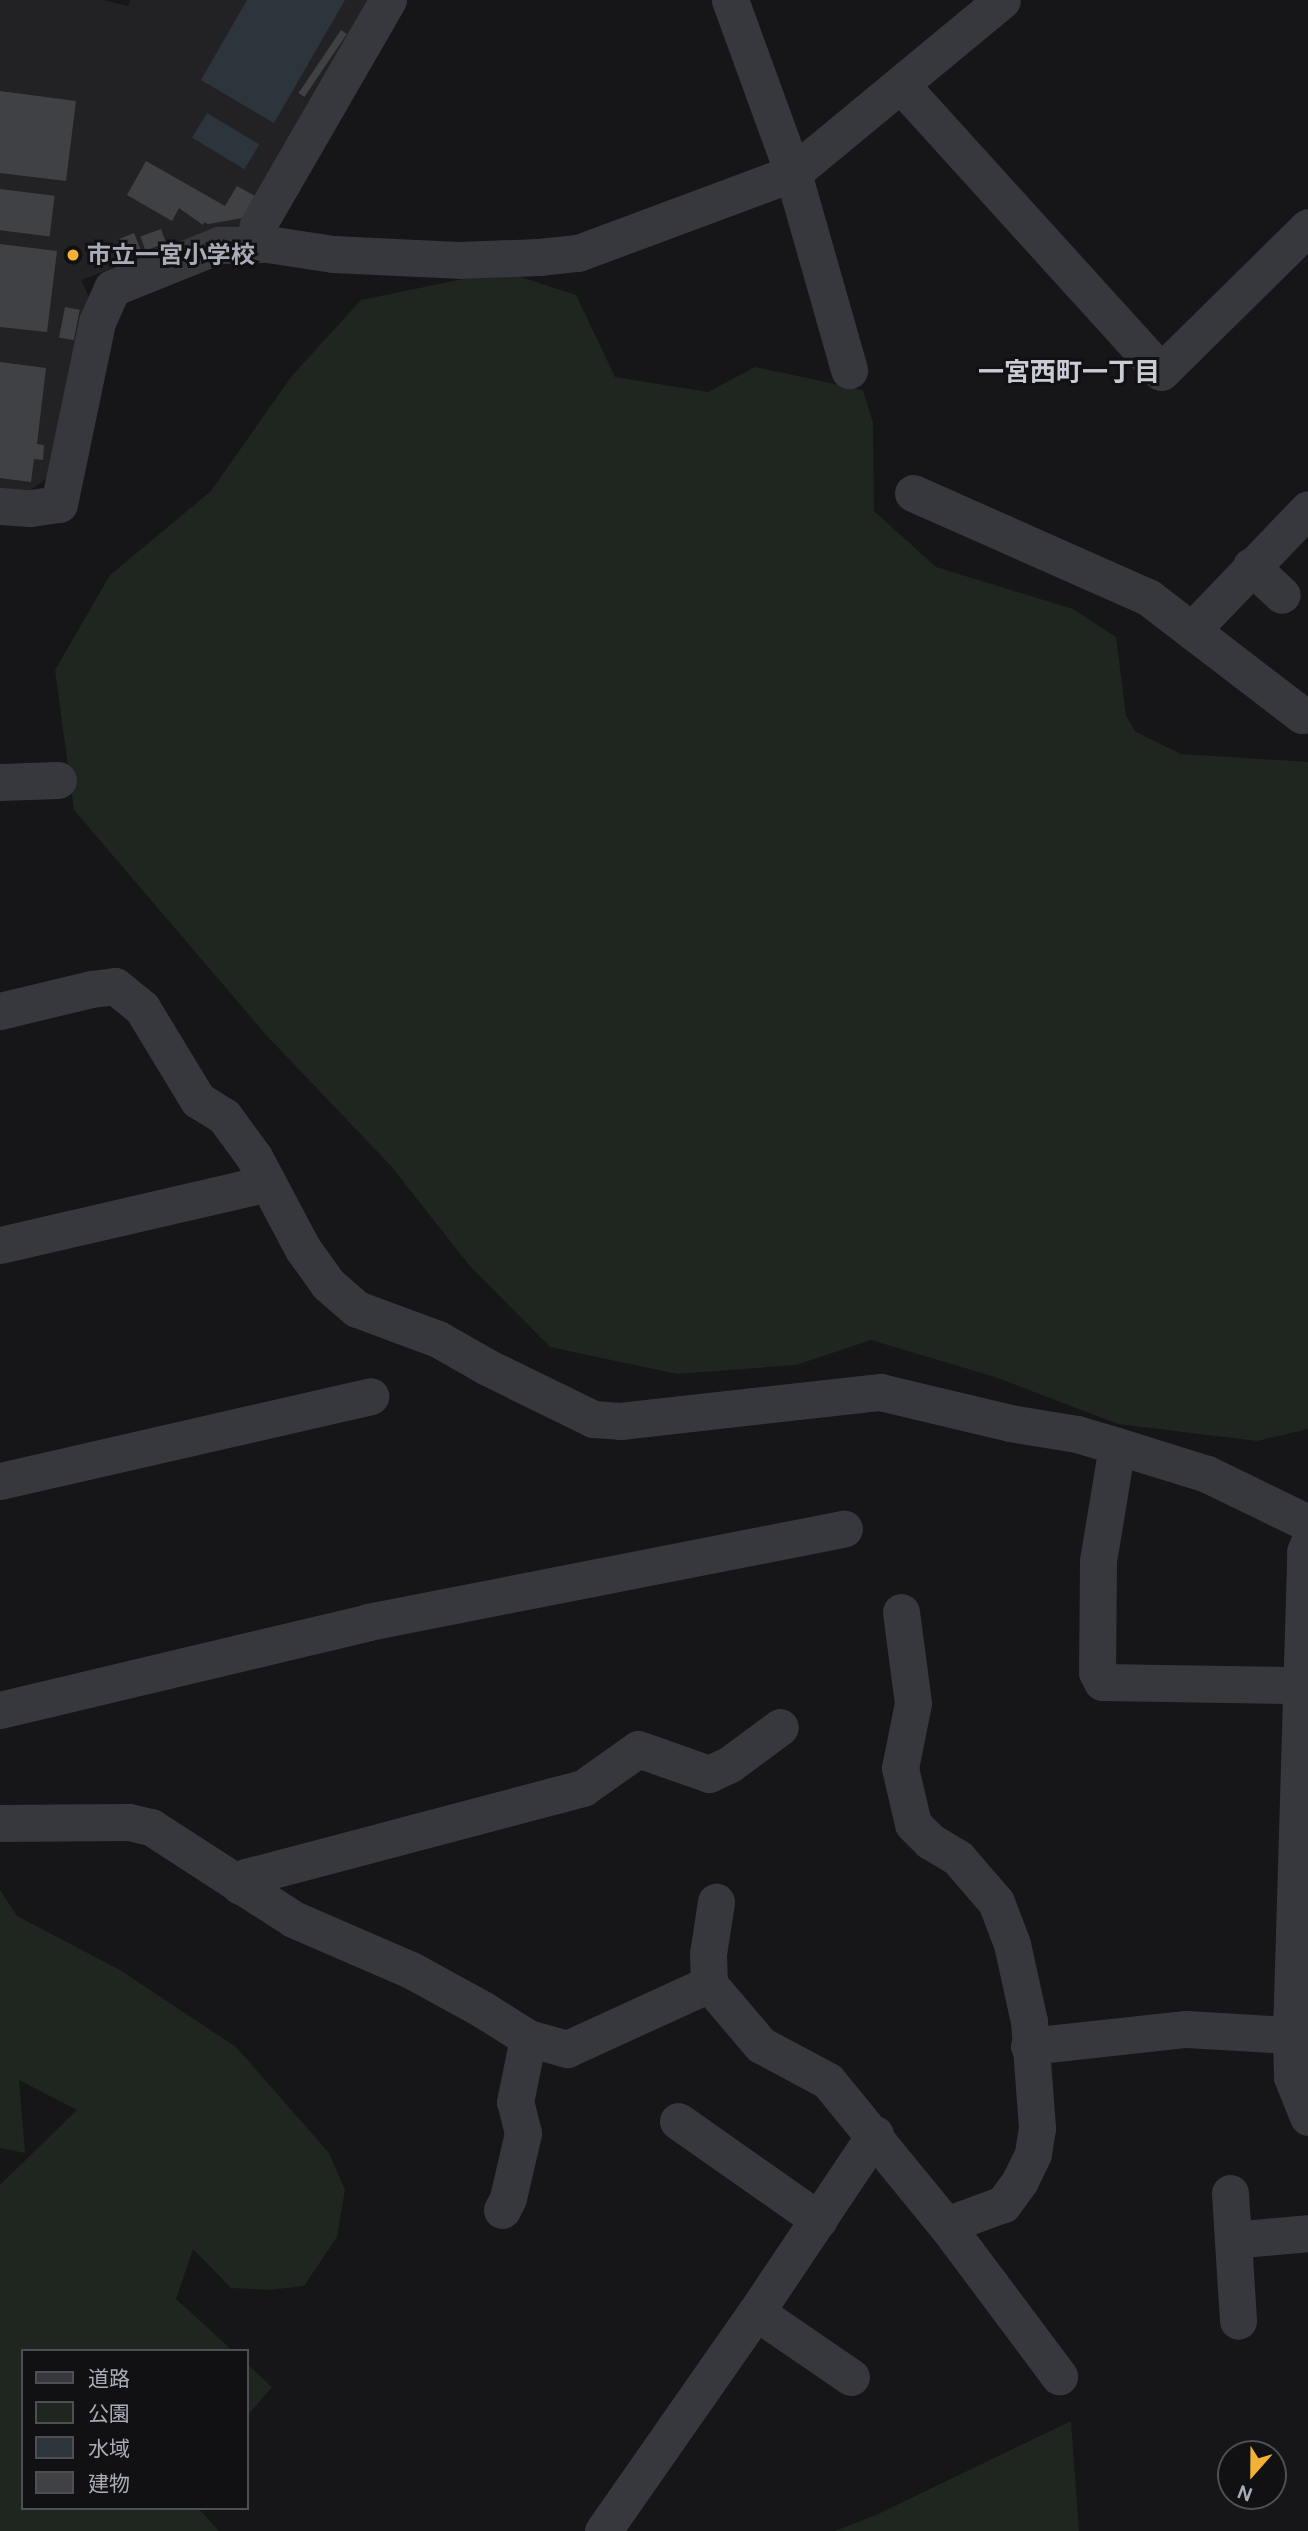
<!DOCTYPE html>
<html>
<head>
<meta charset="utf-8">
<style>
  body { margin:0 }
  #map { position:relative; width:1308px; height:2531px; overflow:hidden; background:#161618; font-family:"DM Sans","Noto Sans JP",sans-serif }
  div>[style] { position:absolute }
  .built>* { inset:0; background:#222225 }
  .green>* { inset:0; background:#1e261f }
  .water>* { inset:0; background:#2c353c; transform-origin:0 0 }
  .building>* { inset:0; background:#404145; transform-origin:0 0 }
  .street>* { height:37px; margin:-18.5px; padding:0 18.5px; transform-origin:18.5px; border-radius:18.5px; background:#37383d }
  .dots>* { width:19px; height:19px; translate:-50% -50%; box-sizing:border-box; border:4px solid #111113; border-radius:50% }
  span { translate:-50% -50%; white-space:nowrap; text-align:center; line-height:1.15; -webkit-text-stroke:6px #111113; paint-order:stroke }
  .poi-label { font-size:24px; color:#a8adb8; font-weight:700 }
  .left { translate:0 -50%; text-align:left }
  .neighbourhood-label { font-size:26px; color:#c9ccd4; font-weight:700 }
  .legend { position:absolute; left:21px; top:2349px; width:228px; height:161px; box-sizing:border-box; background:#111113; border:2px solid #4d4f55; margin:0; padding:9px 12px; list-style:none; font-size:21px; color:#a8adb8 }
  .legend li { display:flex; align-items:center; gap:14px; height:35px }
  .legend b { width:35px; border:2px solid #4d4f55 }
  .north { position:absolute; left:1217px; top:2440px; width:70px; height:70px; box-sizing:border-box; background:#111113; border:2px solid #4d4f55; border-radius:50%; rotate:201deg; font-size:19px; font-weight:700; line-height:28px; text-align:center; color:#a8adb8 }
  .north::after { content:''; display:block; margin:auto; width:24px; height:32px; background:#f2b134; clip-path:polygon(50% 0,100% 100%,50% 72%,0 100%) }
</style>
</head>
<body>
<div id="map">
  <div class="built">
    <i style="clip-path:polygon(0 0,103px 0,128px 6px,130px 0,375px 0,244px 225px,211px 230px,81px 280px,91px 301px,54px 473px,25px 494px,0 491px)"></i>
  </div>
  <div class="green">
    <i style="clip-path:polygon(502px 271px,576px 295px,615px 377px,708px 392px,755px 367px,863px 390px,873px 423px,874px 511px,936px 567px,1073px 609px,1116px 637px,1126px 716px,1136px 732px,1181px 754px,1308px 762px,1308px 1429px,1257px 1441px,1118px 1424px,995px 1377px,871px 1340px,796px 1365px,677px 1374px,550px 1347px,469px 1265px,391px 1166px,267px 1036px,74px 810px,55px 670px,110px 575px,211px 491px,291px 377px,361px 300px)"></i>
    <i style="clip-path:polygon(0 1890px,17px 1916px,120px 1970px,236px 2047px,329px 2153px,345px 2190px,337px 2237px,304px 2286px,269px 2290px,231px 2288px,193px 2249px,176px 2299px,233px 2351px,23px 2351px,23px 2508px,198px 2508px,219px 2531px,0 2531px,0 2185px,77px 2110px,19px 2080px,25px 2153px,0 2148px)"></i>
    <i style="clip-path:polygon(247px 2364px,272px 2387px,247px 2416px)"></i>
    <i style="clip-path:polygon(1071px 2421px,1079px 2531px,835px 2531px,876px 2515px)"></i>
  </div>
  <div class="water">
    <i style="clip-path:polygon(247px 0,345px 0,274px 123px,201px 80px)"></i>
    <i style="left:207px;top:113px;width:61px;height:29px;rotate:31deg"></i>
  </div>
  <div class="building">
    <i style="left:341px;top:30px;width:7px;height:76px;rotate:34deg"></i>
    <i style="clip-path:polygon(0 91px,76px 101px,66px 181px,0 173px)"></i>
    <i style="clip-path:polygon(146px 161px,225px 206px,237px 186px,255px 196px,243px 218px,208px 224px,204px 222px,203px 225px,179px 208px,172px 221px,127px 195px)"></i>
    <i style="left:0;top:189px;width:55px;height:41px;rotate:7deg"></i>
    <i style="left:161px;top:229px;width:15px;height:22px;rotate:70deg"></i>
    <i style="left:134px;top:233px;width:18px;height:16px;rotate:68deg"></i>
    <i style="clip-path:polygon(0 244px,57px 251px,47px 332px,0 327px)"></i>
    <i style="left:65px;top:307px;width:15px;height:31px;rotate:11deg"></i>
    <i style="clip-path:polygon(0 362px,46px 368px,37px 444px,44px 445px,43px 460px,34px 459px,31px 482px,0 478px)"></i>
  </div>
  <div class="street">
    <i style="left:730px;top:0;width:184px;rotate:70deg"></i>
    <i style="left:793px;top:173px;width:205px;rotate:74.1deg"></i>
    <i style="left:901px;top:85px;width:387px;rotate:47.8deg"></i>
    <i style="left:1161px;top:372px;width:206px;rotate:-44.6deg"></i>
    <i style="left:253px;top:244px;width:20px;rotate:-75deg"></i>
    <i style="left:258px;top:225px;width:260px;rotate:-60deg"></i>
    <i style="left:913px;top:493px;width:257px;rotate:23.9deg"></i>
    <i style="left:1148px;top:597px;width:194px;rotate:37.5deg"></i>
    <i style="left:0;top:506px;width:30px;rotate:4deg"></i>
    <i style="left:30px;top:508px;width:29px;rotate:-8deg"></i>
    <i style="left:59px;top:504px;width:186px;rotate:-78.2deg"></i>
    <i style="left:97px;top:322px;width:37px;rotate:-66deg"></i>
    <i style="left:112px;top:288px;width:115px;rotate:-21.9deg"></i>
    <i style="left:219px;top:245px;width:48px;rotate:-1.2deg"></i>
    <i style="left:267px;top:244px;width:67px;rotate:8.6deg"></i>
    <i style="left:333px;top:254px;width:125px;rotate:2.7deg"></i>
    <i style="left:458px;top:260px;width:81px;rotate:-2.1deg"></i>
    <i style="left:539px;top:257px;width:39px;rotate:-6deg"></i>
    <i style="left:578px;top:253px;width:229px;rotate:-20.4deg"></i>
    <i style="left:793px;top:173px;width:271px;rotate:-39.6deg"></i>
    <i style="left:1251px;top:566px;width:42px;rotate:43.1deg"></i>
    <i style="left:1193px;top:629px;width:166px;rotate:-46.2deg"></i>
    <i style="left:0;top:782px;width:58px;rotate:-2deg"></i>
    <i style="left:0;top:1011px;width:94px;rotate:-13.6deg"></i>
    <i style="left:91px;top:989px;width:24px;rotate:-7deg"></i>
    <i style="left:115px;top:986px;width:35px;rotate:39deg"></i>
    <i style="left:142px;top:1008px;width:108px;rotate:58.7deg"></i>
    <i style="left:198px;top:1100px;width:31px;rotate:32deg"></i>
    <i style="left:224px;top:1116px;width:51px;rotate:53.8deg"></i>
    <i style="left:254px;top:1157px;width:104px;rotate:62deg"></i>
    <i style="left:303px;top:1249px;width:43px;rotate:54.5deg"></i>
    <i style="left:328px;top:1284px;width:38px;rotate:41deg"></i>
    <i style="left:357px;top:1309px;width:86px;rotate:20.3deg"></i>
    <i style="left:438px;top:1339px;width:56px;rotate:29.7deg"></i>
    <i style="left:487px;top:1367px;width:118px;rotate:26.1deg"></i>
    <i style="left:593px;top:1419px;width:27px;rotate:4deg"></i>
    <i style="left:620px;top:1421px;width:262px;rotate:-6.4deg"></i>
    <i style="left:880px;top:1392px;width:134px;rotate:13.4deg"></i>
    <i style="left:1010px;top:1423px;width:68px;rotate:9.3deg"></i>
    <i style="left:1077px;top:1434px;width:42px;rotate:16.7deg"></i>
    <i style="left:1117px;top:1446px;width:94px;rotate:17.3deg"></i>
    <i style="left:1207px;top:1474px;width:112px;rotate:25.9deg"></i>
    <i style="left:0;top:1245px;width:275px;rotate:-13deg"></i>
    <i style="left:1117px;top:1446px;width:117px;rotate:99.4deg"></i>
    <i style="left:1098px;top:1561px;width:111px;rotate:90.5deg"></i>
    <i style="left:1097px;top:1672px;width:11px;rotate:63deg"></i>
    <i style="left:1102px;top:1682px;width:199px;rotate:0.9deg"></i>
    <i style="left:0;top:1481px;width:380px;rotate:-12.9deg"></i>
    <i style="left:901px;top:1612px;width:92px;rotate:82.5deg"></i>
    <i style="left:913px;top:1703px;width:66px;rotate:101.3deg"></i>
    <i style="left:900px;top:1768px;width:57px;rotate:76.9deg"></i>
    <i style="left:913px;top:1824px;width:24px;rotate:45deg"></i>
    <i style="left:930px;top:1841px;width:33px;rotate:31deg"></i>
    <i style="left:958px;top:1858px;width:58px;rotate:49.2deg"></i>
    <i style="left:996px;top:1902px;width:45px;rotate:69.1deg"></i>
    <i style="left:1012px;top:1944px;width:79px;rotate:77.6deg"></i>
    <i style="left:1029px;top:2021px;width:107px;rotate:85.7deg"></i>
    <i style="left:1037px;top:2128px;width:26px;rotate:99deg"></i>
    <i style="left:1033px;top:2154px;width:30px;rotate:116deg"></i>
    <i style="left:1020px;top:2181px;width:29px;rotate:126deg"></i>
    <i style="left:1003px;top:2204px;width:61px;rotate:159.8deg"></i>
    <i style="left:0;top:1710px;width:378px;rotate:-13.4deg"></i>
    <i style="left:368px;top:1622px;width:485px;rotate:-11.1deg"></i>
    <i style="left:0;top:1823px;width:129px;rotate:-0.4deg"></i>
    <i style="left:129px;top:1822px;width:23px;rotate:13deg"></i>
    <i style="left:151px;top:1827px;width:169px;rotate:32.9deg"></i>
    <i style="left:293px;top:1919px;width:129px;rotate:23.4deg"></i>
    <i style="left:411px;top:1970px;width:81px;rotate:28.8deg"></i>
    <i style="left:482px;top:2009px;width:54px;rotate:32.2deg"></i>
    <i style="left:528px;top:2038px;width:41px;rotate:15.8deg"></i>
    <i style="left:567px;top:2049px;width:156px;rotate:-24.6deg"></i>
    <i style="left:709px;top:1984px;width:80px;rotate:49.6deg"></i>
    <i style="left:761px;top:2045px;width:76px;rotate:28.2deg"></i>
    <i style="left:828px;top:2081px;width:186px;rotate:50.7deg"></i>
    <i style="left:946px;top:2225px;width:189px;rotate:53.2deg"></i>
    <i style="left:240px;top:1886px;width:11px;rotate:-56deg"></i>
    <i style="left:246px;top:1877px;width:349px;rotate:-14.8deg"></i>
    <i style="left:583px;top:1788px;width:67px;rotate:-35.3deg"></i>
    <i style="left:638px;top:1749px;width:75px;rotate:19.4deg"></i>
    <i style="left:709px;top:1774px;width:23px;rotate:-25deg"></i>
    <i style="left:730px;top:1764px;width:62px;rotate:-36.5deg"></i>
    <i style="left:709px;top:1984px;width:30px;rotate:-92deg"></i>
    <i style="left:708px;top:1954px;width:53px;rotate:-81.3deg"></i>
    <i style="left:1291px;top:2035px;width:42px;rotate:88.6deg"></i>
    <i style="left:1292px;top:2077px;width:43px;rotate:68.2deg"></i>
    <i style="left:1029px;top:2046px;width:158px;rotate:-6.2deg"></i>
    <i style="left:1186px;top:2029px;width:105px;rotate:3.3deg"></i>
    <i style="left:1291px;top:2035px;width:483px;rotate:-88.3deg"></i>
    <i style="left:1305px;top:1552px;width:9px;rotate:-69deg"></i>
    <i style="left:678px;top:2121px;width:172px;rotate:35.1deg"></i>
    <i style="left:1230px;top:2193px;width:128px;rotate:86.4deg"></i>
    <i style="left:502px;top:2210px;width:13px;rotate:-63deg"></i>
    <i style="left:508px;top:2198px;width:67px;rotate:-77deg"></i>
    <i style="left:523px;top:2133px;width:32px;rotate:-104deg"></i>
    <i style="left:515px;top:2102px;width:65px;rotate:-78.5deg"></i>
    <i style="left:1233px;top:2240px;width:75px;rotate:-5.3deg"></i>
    <i style="left:756px;top:2312px;width:115px;rotate:34.4deg"></i>
    <i style="left:603px;top:2531px;width:267px;rotate:-55.1deg"></i>
    <i style="left:756px;top:2312px;width:214px;rotate:-56.2deg"></i>
  </div>
  <div class="dots">
    <i style="left:73px;top:255px;background:#f2b134"></i>
  </div>
  <div class="poi-label">
    <span class="left" style="left:87px;top:255px">市立一宮小学校</span>
  </div>
  <div class="neighbourhood-label">
    <span style="left:1069px;top:373px">一宮西町一丁目</span>
  </div>
  <ul class="legend">
  <li><b style="height:9px;background:#37383d"></b>道路</li>
  <li><b style="height:19px;background:#1e261f"></b>公園</li>
  <li><b style="height:19px;background:#2c353c"></b>水域</li>
  <li><b style="height:19px;background:#404145"></b>建物</li>
  </ul>
  <div class="north">N</div>
</div>
</body>
</html>
